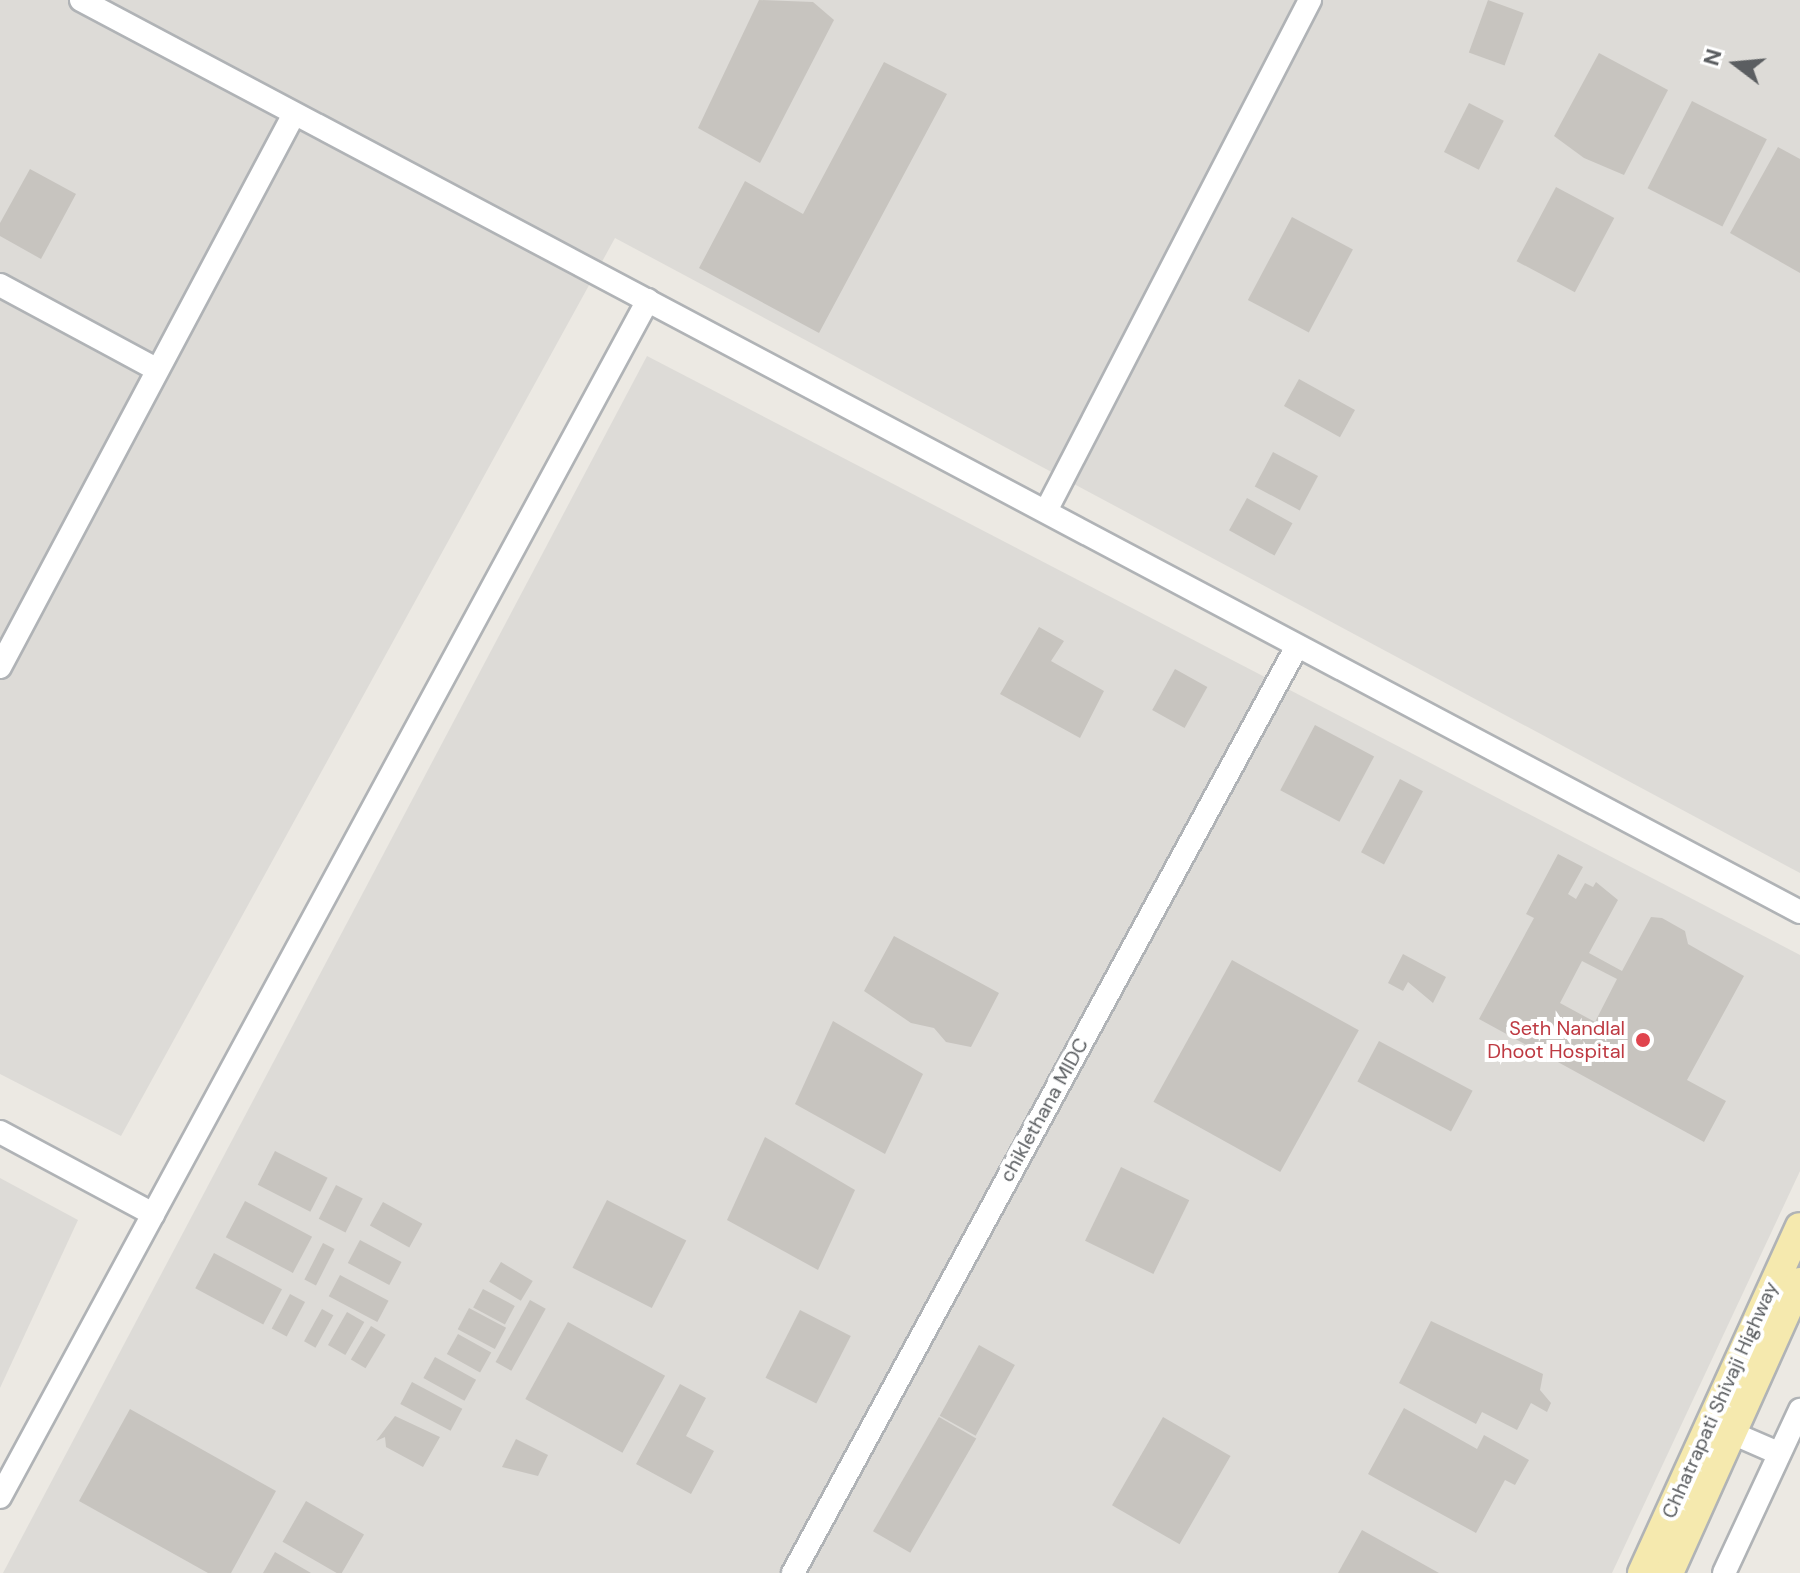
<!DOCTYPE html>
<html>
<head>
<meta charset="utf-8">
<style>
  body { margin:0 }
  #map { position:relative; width:1800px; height:1573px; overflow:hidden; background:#ece9e3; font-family:"DM Sans",sans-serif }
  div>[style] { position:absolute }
  .industrial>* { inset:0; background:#dddbd7 }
  .building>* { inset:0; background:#c7c4bf; transform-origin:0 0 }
  .roads { filter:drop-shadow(2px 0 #b0b3b6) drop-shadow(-2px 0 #b0b3b6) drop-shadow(0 2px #b0b3b6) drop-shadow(0 -2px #b0b3b6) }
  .minor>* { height:22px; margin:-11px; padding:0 11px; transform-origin:11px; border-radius:11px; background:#fff }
  .major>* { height:28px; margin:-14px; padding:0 14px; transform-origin:14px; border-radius:14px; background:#f5e9ae }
  .dots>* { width:22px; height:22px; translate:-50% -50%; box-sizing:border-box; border:4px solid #fff; border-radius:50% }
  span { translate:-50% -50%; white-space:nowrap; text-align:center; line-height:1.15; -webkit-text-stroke:8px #fff; paint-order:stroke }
  .health-label { font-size:20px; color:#be3a42 }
  .right { translate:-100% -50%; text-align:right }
  .street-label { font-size:20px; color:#5b5e61 }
  .north { position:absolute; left:1696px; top:24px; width:80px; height:80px; -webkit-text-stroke:6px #fff; paint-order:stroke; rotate:286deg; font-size:22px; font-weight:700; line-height:32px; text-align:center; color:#5b5e61 }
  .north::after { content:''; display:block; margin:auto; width:28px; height:36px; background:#5b5e61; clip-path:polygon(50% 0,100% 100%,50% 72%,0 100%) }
</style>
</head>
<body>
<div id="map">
  <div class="industrial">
    <i style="clip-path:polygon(0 0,1800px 0,1800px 873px,615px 238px,121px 1136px,0 1074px)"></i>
    <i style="clip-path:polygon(647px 356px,1800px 955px,1800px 1171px,1612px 1573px,3px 1573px)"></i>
    <i style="clip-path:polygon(0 1178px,78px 1220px,0 1388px)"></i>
  </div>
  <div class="building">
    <i style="clip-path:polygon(759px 0,813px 2px,834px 20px,760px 163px,698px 128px)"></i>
    <i style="left:1488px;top:0;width:38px;height:56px;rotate:20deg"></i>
    <i style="clip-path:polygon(1599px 53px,1668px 90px,1624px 175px,1584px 158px,1554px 136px)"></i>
    <i style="clip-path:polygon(884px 62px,947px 94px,819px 333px,699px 268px,745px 181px,803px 214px)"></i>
    <i style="left:1692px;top:101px;width:84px;height:98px;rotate:27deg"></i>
    <i style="left:1469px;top:103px;width:39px;height:55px;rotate:27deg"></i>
    <i style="clip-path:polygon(1778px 147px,1800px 159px,1800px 273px,1730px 233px)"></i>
    <i style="clip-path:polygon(30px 169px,76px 194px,41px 259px,0 236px,0 223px)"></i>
    <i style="left:1556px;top:187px;width:66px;height:84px;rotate:28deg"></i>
    <i style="left:1292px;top:217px;width:69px;height:94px;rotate:28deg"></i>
    <i style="left:1299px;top:379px;width:64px;height:31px;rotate:29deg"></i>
    <i style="left:1273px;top:452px;width:51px;height:39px;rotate:28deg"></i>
    <i style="left:1247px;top:498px;width:52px;height:37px;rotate:29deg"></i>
    <i style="clip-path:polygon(1039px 627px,1064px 641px,1051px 661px,1104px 691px,1080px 738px,1000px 694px)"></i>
    <i style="left:1175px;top:669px;width:37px;height:47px;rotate:29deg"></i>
    <i style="left:1315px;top:725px;width:67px;height:74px;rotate:28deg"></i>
    <i style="left:1400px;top:779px;width:26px;height:83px;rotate:28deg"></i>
    <i style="clip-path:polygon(evenodd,1558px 854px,1583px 867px,1568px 894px,1576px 899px,1585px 883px,1593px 887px,1596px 882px,1618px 900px,1589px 953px,1622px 971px,1651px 917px,1662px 918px,1685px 931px,1688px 944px,1744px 976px,1687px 1080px,1726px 1101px,1704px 1142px,1479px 1019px,1534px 918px,1526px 914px,1558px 854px,1582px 961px,1617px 979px,1595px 1022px,1560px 1003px,1582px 961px)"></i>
    <i style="clip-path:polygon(894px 936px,999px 993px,971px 1047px,946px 1042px,934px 1028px,911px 1023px,864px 991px)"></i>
    <i style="clip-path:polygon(1403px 954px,1446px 977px,1433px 1003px,1408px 982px,1403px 991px,1388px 983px)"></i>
    <i style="left:1232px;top:960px;width:145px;height:162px;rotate:29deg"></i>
    <i style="clip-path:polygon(833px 1021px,923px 1074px,885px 1154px,795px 1104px)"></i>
    <i style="left:1379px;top:1041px;width:106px;height:46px;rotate:28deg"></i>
    <i style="clip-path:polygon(765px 1137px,855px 1190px,818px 1270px,727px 1220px)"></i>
    <i style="left:275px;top:1151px;width:59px;height:38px;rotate:27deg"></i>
    <i style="left:1121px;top:1167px;width:76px;height:82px;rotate:26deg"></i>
    <i style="left:336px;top:1185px;width:30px;height:38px;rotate:27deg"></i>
    <i style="left:607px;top:1200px;width:89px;height:76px;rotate:27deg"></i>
    <i style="left:245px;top:1201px;width:76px;height:41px;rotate:28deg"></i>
    <i style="left:383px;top:1202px;width:45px;height:27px;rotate:29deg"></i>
    <i style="left:360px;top:1240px;width:47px;height:26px;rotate:28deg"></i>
    <i style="left:323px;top:1243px;width:13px;height:41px;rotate:27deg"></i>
    <i style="left:214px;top:1253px;width:77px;height:40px;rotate:28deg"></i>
    <i style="left:501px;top:1262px;width:37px;height:23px;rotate:31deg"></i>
    <i style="left:340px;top:1275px;width:55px;height:24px;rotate:28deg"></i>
    <i style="left:483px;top:1289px;width:36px;height:21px;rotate:28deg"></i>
    <i style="left:290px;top:1294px;width:17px;height:39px;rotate:28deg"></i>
    <i style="left:530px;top:1300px;width:18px;height:71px;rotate:29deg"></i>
    <i style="left:469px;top:1308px;width:42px;height:24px;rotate:28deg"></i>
    <i style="left:322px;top:1309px;width:13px;height:37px;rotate:29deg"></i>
    <i style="left:800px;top:1310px;width:57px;height:76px;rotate:27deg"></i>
    <i style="left:347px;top:1312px;width:20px;height:38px;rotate:30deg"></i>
    <i style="clip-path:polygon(1431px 1321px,1543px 1374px,1540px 1390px,1551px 1403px,1547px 1412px,1531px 1403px,1517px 1430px,1482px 1412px,1476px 1424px,1399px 1383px)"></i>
    <i style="left:568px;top:1322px;width:111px;height:88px;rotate:29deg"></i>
    <i style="left:371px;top:1326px;width:17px;height:39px;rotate:31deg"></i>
    <i style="left:458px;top:1334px;width:38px;height:23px;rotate:29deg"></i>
    <i style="left:979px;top:1345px;width:41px;height:81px;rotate:29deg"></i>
    <i style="left:435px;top:1357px;width:47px;height:24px;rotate:29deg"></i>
    <i style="left:412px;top:1382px;width:57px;height:25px;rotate:28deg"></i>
    <i style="clip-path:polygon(680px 1384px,706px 1398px,686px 1436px,714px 1451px,691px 1494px,636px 1464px)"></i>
    <i style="clip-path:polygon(1404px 1408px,1477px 1449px,1484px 1435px,1529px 1460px,1515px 1485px,1505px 1480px,1476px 1533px,1368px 1474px)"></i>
    <i style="clip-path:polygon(130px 1409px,276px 1491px,231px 1573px,208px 1573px,79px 1501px)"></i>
    <i style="clip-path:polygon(395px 1416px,440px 1437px,423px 1467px,386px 1447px,385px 1437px,376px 1441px)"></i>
    <i style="left:939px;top:1417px;width:43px;height:132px;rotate:30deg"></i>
    <i style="left:1163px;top:1417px;width:78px;height:102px;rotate:30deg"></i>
    <i style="clip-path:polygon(516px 1439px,548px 1455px,538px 1476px,502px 1467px)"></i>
    <i style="left:306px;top:1501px;width:67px;height:47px;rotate:30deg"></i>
    <i style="clip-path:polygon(1362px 1530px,1439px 1573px,1338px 1573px)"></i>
    <i style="clip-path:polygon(275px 1552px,311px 1573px,263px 1573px)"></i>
  </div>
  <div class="roads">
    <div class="minor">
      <i style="left:81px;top:0;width:1946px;rotate:27.95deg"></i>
      <i style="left:0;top:285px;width:175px;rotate:28.3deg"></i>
      <i style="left:1047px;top:509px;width:573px;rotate:-62.67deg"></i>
      <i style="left:0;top:667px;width:626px;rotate:-62deg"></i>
      <i style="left:0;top:1132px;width:174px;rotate:28.2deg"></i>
      <i style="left:1732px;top:1433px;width:50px;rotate:23.5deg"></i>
      <i style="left:0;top:1497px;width:1361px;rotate:-61.57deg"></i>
      <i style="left:793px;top:1573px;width:1053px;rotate:-61.46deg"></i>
      <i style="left:1724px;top:1573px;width:180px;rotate:-65deg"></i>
    </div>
    <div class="major">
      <i style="left:1642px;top:1573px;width:380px;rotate:-65.5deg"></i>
      <i style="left:1669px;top:1573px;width:319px;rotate:-65.8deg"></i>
    </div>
  </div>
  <div class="dots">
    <i style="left:1643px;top:1040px;background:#e0444e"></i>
  </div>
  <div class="health-label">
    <span class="right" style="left:1625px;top:1040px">Seth Nandlal<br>Dhoot Hospital</span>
  </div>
  <div class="street-label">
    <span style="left:1044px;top:1110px;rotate:-61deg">chiklethana MIDC</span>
    <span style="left:1720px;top:1400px;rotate:-66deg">Chhatrapati Shivaji Highway</span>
  </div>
  <div class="north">N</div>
</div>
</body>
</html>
